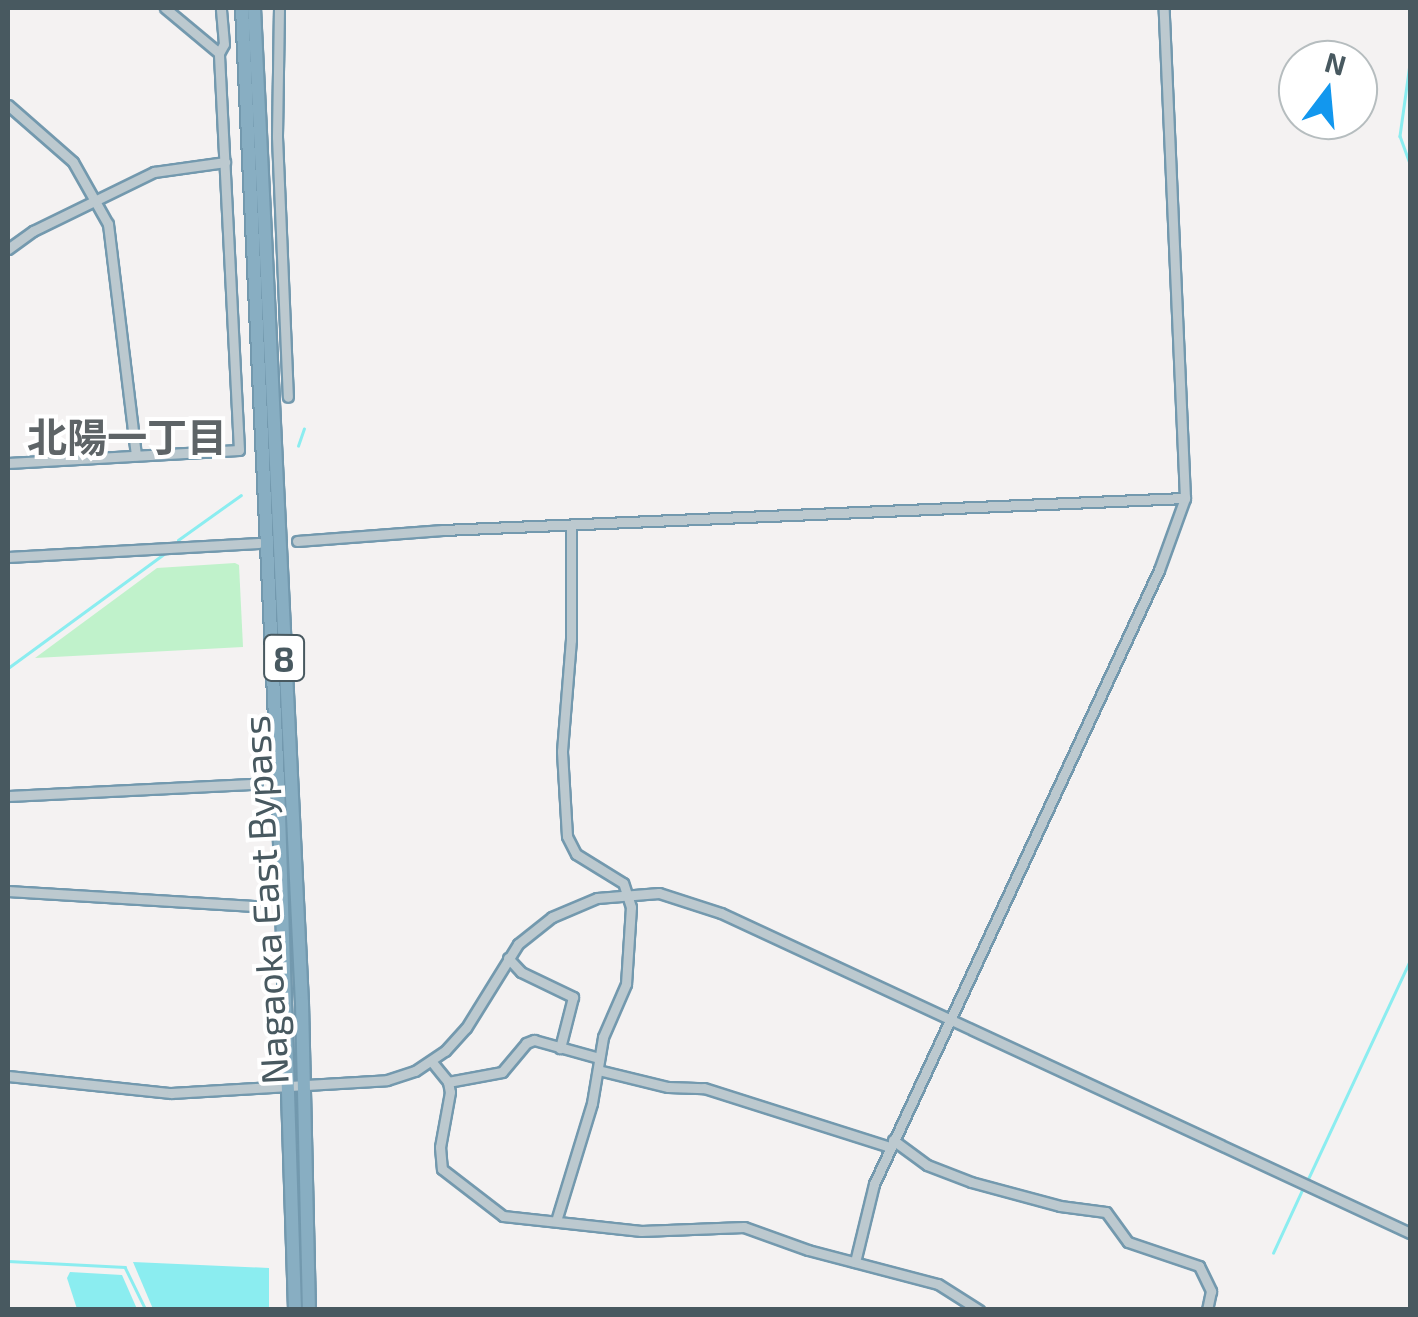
<!DOCTYPE html>
<html>
<head>
<meta charset="utf-8">
<style>
  body { margin:0 }
  #map { position:relative; width:1418px; height:1317px; overflow:hidden; background:#f4f2f2; font-family:"Exo 2","Noto Sans JP",sans-serif }
  div>[style] { position:absolute }
  .green>* { inset:0; background:#c0f2cb }
  .water>* { inset:0; background:#8bedf0 }
  .stream>* { height:2.5px; margin:-1.25px; padding:0 1.25px; transform-origin:1.25px; border-radius:1.25px; background:#8bedf0 }
  .roads { filter:drop-shadow(2px 0 #7399ae) drop-shadow(-2px 0 #7399ae) drop-shadow(0 2px #7399ae) drop-shadow(0 -2px #7399ae) }
  .minor>* { height:9px; margin:-4.5px; padding:0 4.5px; transform-origin:4.5px; border-radius:4.5px; background:#bcc9cf }
  .highway>* { height:12px; margin:-6px; padding:0 6px; transform-origin:6px; border-radius:6px; background:#88aec2 }
  span { translate:-50% -50%; white-space:nowrap; text-align:center; line-height:1.15; -webkit-text-stroke:8px #fff; paint-order:stroke }
  .shield-label span { padding:2px 8px; background:#fff; border:2px solid; border-radius:8px; -webkit-text-stroke-width:0 }
  .shield-label { font-size:35px; color:#485960; font-weight:700 }
  .street-label { font-size:38px; color:#485960 }
  .neighbourhood-label { font-size:40px; color:#5e6467; font-weight:700 }
  .frame { position:absolute; inset:0; border:10px solid #485960; pointer-events:none }
  .north { position:absolute; left:1278px; top:40px; width:100px; height:100px; box-sizing:border-box; background:#fff; border:2px solid #b6bdbf; border-radius:50%; rotate:16deg; font-size:28px; font-weight:700; line-height:40px; text-align:center; color:#485960 }
  .north::after { content:''; display:block; margin:auto; width:35px; height:45px; background:#1297ee; clip-path:polygon(50% 0,100% 100%,50% 72%,0 100%) }
</style>
</head>
<body>
<div id="map">
  <div class="green">
    <i style="clip-path:polygon(235px 563px,239px 565px,243px 647px,35px 658px,157px 568px)"></i>
  </div>
  <div class="water">
    <i style="clip-path:polygon(133px 1262px,269px 1268px,269px 1309px,153px 1309px)"></i>
    <i style="clip-path:polygon(70px 1272px,122px 1275px,137px 1309px,77px 1309px,67px 1278px)"></i>
  </div>
  <div class="stream">
    <i style="left:1410px;top:64px;width:73px;rotate:97.9deg"></i>
    <i style="left:1400px;top:136px;width:30px;rotate:70deg"></i>
    <i style="left:298px;top:446px;width:18px;rotate:-71deg"></i>
    <i style="left:178px;top:540px;width:77px;rotate:-35.5deg"></i>
    <i style="left:8px;top:668px;width:193px;rotate:-36.2deg"></i>
    <i style="left:1308px;top:1179px;width:242px;rotate:-65deg"></i>
    <i style="left:1273px;top:1253px;width:74px;rotate:-65.2deg"></i>
    <i style="left:8px;top:1261px;width:117px;rotate:2.9deg"></i>
    <i style="left:125px;top:1267px;width:48px;rotate:64deg"></i>
  </div>
  <div class="roads">
    <div class="minor">
      <i style="left:165px;top:8px;width:70px;rotate:39.8deg"></i>
      <i style="left:279px;top:8px;width:129px;rotate:90.9deg"></i>
      <i style="left:277px;top:137px;width:260px;rotate:87.6deg"></i>
      <i style="left:8px;top:105px;width:86px;rotate:41.2deg"></i>
      <i style="left:73px;top:162px;width:71px;rotate:60.6deg"></i>
      <i style="left:108px;top:224px;width:233px;rotate:83.1deg"></i>
      <i style="left:8px;top:249px;width:31px;rotate:-36deg"></i>
      <i style="left:33px;top:231px;width:135px;rotate:-26deg"></i>
      <i style="left:154px;top:172px;width:72px;rotate:-8deg"></i>
      <i style="left:8px;top:463px;width:231px;rotate:-3.2deg"></i>
      <i style="left:239px;top:450px;width:398px;rotate:-92.9deg"></i>
      <i style="left:219px;top:53px;width:10px;rotate:-61deg"></i>
      <i style="left:224px;top:44px;width:36px;rotate:-95deg"></i>
      <i style="left:297px;top:541px;width:146px;rotate:-4.3deg"></i>
      <i style="left:443px;top:530px;width:743px;rotate:-2.47deg"></i>
      <i style="left:8px;top:557px;width:251px;rotate:-3.2deg"></i>
      <i style="left:8px;top:796px;width:249px;rotate:-2.8deg"></i>
      <i style="left:8px;top:891px;width:246px;rotate:3.5deg"></i>
      <i style="left:508px;top:958px;width:19px;rotate:47deg"></i>
      <i style="left:521px;top:972px;width:58px;rotate:25.7deg"></i>
      <i style="left:573px;top:997px;width:53px;rotate:104.3deg"></i>
      <i style="left:432px;top:1062px;width:26px;rotate:51deg"></i>
      <i style="left:448px;top:1082px;width:10px;rotate:79deg"></i>
      <i style="left:450px;top:1092px;width:56px;rotate:100.3deg"></i>
      <i style="left:440px;top:1147px;width:22px;rotate:85deg"></i>
      <i style="left:442px;top:1169px;width:77px;rotate:37.6deg"></i>
      <i style="left:503px;top:1216px;width:139px;rotate:6.2deg"></i>
      <i style="left:641px;top:1231px;width:103px;rotate:-2.2deg"></i>
      <i style="left:744px;top:1227px;width:68px;rotate:19.8deg"></i>
      <i style="left:808px;top:1250px;width:134px;rotate:14.7deg"></i>
      <i style="left:938px;top:1284px;width:49px;rotate:32.4deg"></i>
      <i style="left:598px;top:1070px;width:72px;rotate:13.7deg"></i>
      <i style="left:668px;top:1087px;width:36px;rotate:2deg"></i>
      <i style="left:704px;top:1088px;width:195px;rotate:17.6deg"></i>
      <i style="left:8px;top:1076px;width:164px;rotate:6deg"></i>
      <i style="left:171px;top:1093px;width:216px;rotate:-3.4deg"></i>
      <i style="left:387px;top:1080px;width:29px;rotate:-18deg"></i>
      <i style="left:415px;top:1071px;width:36px;rotate:-34deg"></i>
      <i style="left:445px;top:1051px;width:31px;rotate:-48deg"></i>
      <i style="left:466px;top:1028px;width:99px;rotate:-58.2deg"></i>
      <i style="left:518px;top:944px;width:43px;rotate:-38.5deg"></i>
      <i style="left:552px;top:917px;width:49px;rotate:-22.9deg"></i>
      <i style="left:597px;top:898px;width:62px;rotate:-4.6deg"></i>
      <i style="left:659px;top:893px;width:65px;rotate:17.9deg"></i>
      <i style="left:721px;top:913px;width:760px;rotate:24.91deg"></i>
      <i style="left:448px;top:1082px;width:55px;rotate:-10.5deg"></i>
      <i style="left:502px;top:1072px;width:38px;rotate:-50deg"></i>
      <i style="left:526px;top:1043px;width:9px;rotate:-21deg"></i>
      <i style="left:534px;top:1040px;width:67px;rotate:15.5deg"></i>
      <i style="left:893px;top:1140px;width:42px;rotate:36.3deg"></i>
      <i style="left:927px;top:1165px;width:47px;rotate:21.1deg"></i>
      <i style="left:971px;top:1182px;width:92px;rotate:15.1deg"></i>
      <i style="left:1060px;top:1206px;width:46px;rotate:7.4deg"></i>
      <i style="left:1106px;top:1212px;width:37px;rotate:54deg"></i>
      <i style="left:1128px;top:1242px;width:75px;rotate:18.7deg"></i>
      <i style="left:1199px;top:1266px;width:28px;rotate:64deg"></i>
      <i style="left:1211px;top:1291px;width:19px;rotate:102deg"></i>
      <i style="left:556px;top:1221px;width:123px;rotate:-73deg"></i>
      <i style="left:592px;top:1103px;width:67px;rotate:-80.5deg"></i>
      <i style="left:603px;top:1037px;width:58px;rotate:-66.5deg"></i>
      <i style="left:626px;top:984px;width:77px;rotate:-86.3deg"></i>
      <i style="left:631px;top:907px;width:25px;rotate:-108deg"></i>
      <i style="left:623px;top:883px;width:55px;rotate:-148.3deg"></i>
      <i style="left:576px;top:854px;width:20px;rotate:-117deg"></i>
      <i style="left:567px;top:836px;width:85px;rotate:-93.4deg"></i>
      <i style="left:562px;top:751px;width:111px;rotate:-85.4deg"></i>
      <i style="left:571px;top:640px;width:114px;rotate:-90deg"></i>
      <i style="left:855px;top:1262px;width:80px;rotate:-76.3deg"></i>
      <i style="left:874px;top:1184px;width:677px;rotate:-65.1deg"></i>
      <i style="left:1159px;top:570px;width:77px;rotate:-70.1deg"></i>
      <i style="left:1185px;top:498px;width:490px;rotate:-92.5deg"></i>
    </div>
    <div class="highway">
      <i style="left:242px;top:8px;width:776px;rotate:87.34deg"></i>
      <i style="left:278px;top:783px;width:527px;rotate:88.15deg"></i>
      <i style="left:254px;top:8px;width:996px;rotate:87.24deg"></i>
      <i style="left:302px;top:1003px;width:307px;rotate:88.7deg"></i>
    </div>
  </div>
  <div class="shield-label">
    <span style="left:284px;top:658px">8</span>
  </div>
  <div class="street-label">
    <span style="left:265px;top:900px;rotate:-93deg">Nagaoka East Bypass</span>
  </div>
  <div class="neighbourhood-label">
    <span style="left:127px;top:436px">北陽一丁目</span>
  </div>
  <div class="frame"></div>
  <div class="north">N</div>
</div>
</body>
</html>
